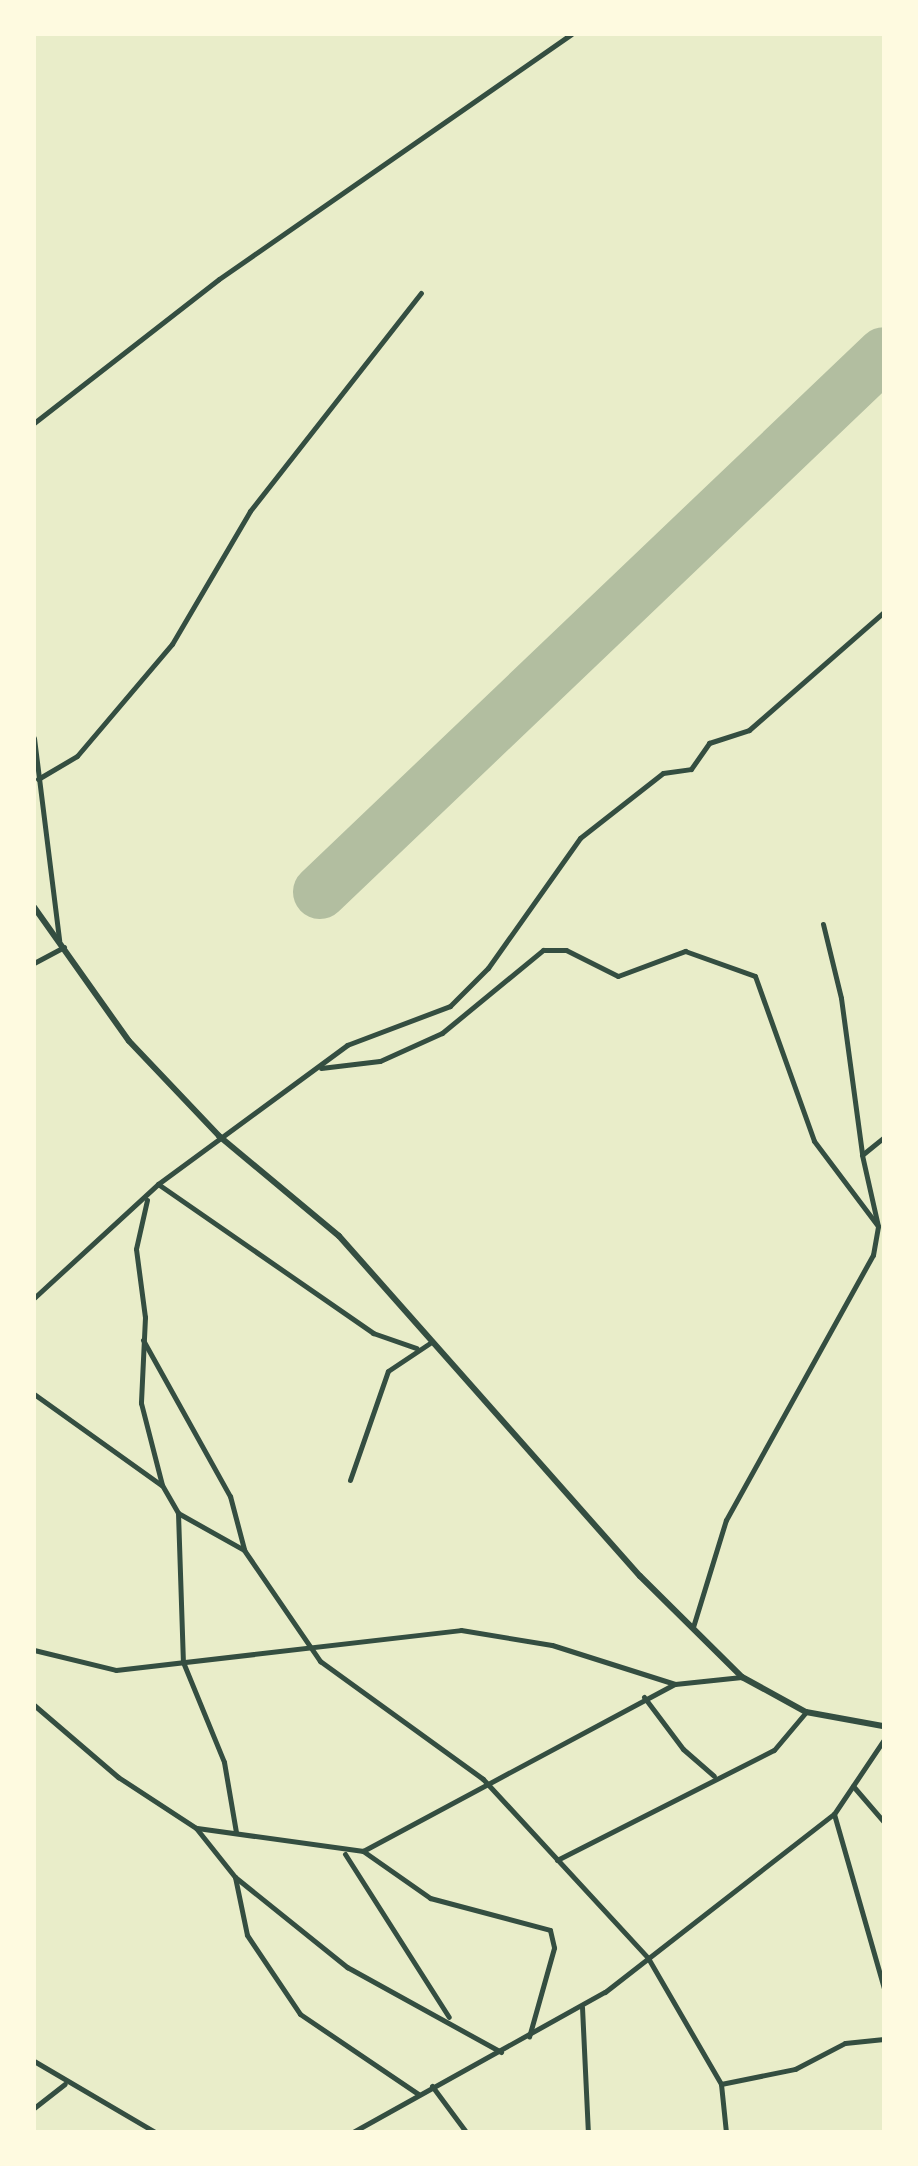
<!DOCTYPE html>
<html>
<head>
<meta charset="utf-8">
<style>
  body { margin:0 }
  #map { position:relative; width:918px; height:2166px; overflow:hidden; background:#e9edc9; font-family:Signika,sans-serif }
  div>[style] { position:absolute }
  .runway>* { height:54px; margin:-27px; padding:0 27px; transform-origin:27px; border-radius:27px; background:#b2bea0 }
  .minor>* { height:5px; margin:-2.5px; padding:0 2.5px; transform-origin:2.5px; border-radius:2.5px; background:#344e41 }
  .tertiary>* { height:6px; margin:-3px; padding:0 3px; transform-origin:3px; border-radius:3px; background:#344e41 }
  span { translate:-50% -50%; white-space:nowrap; text-align:center; line-height:1.15; -webkit-text-stroke:6px #fefae0; paint-order:stroke }
  .frame { position:absolute; inset:0; border:36px solid #fefae0; pointer-events:none }
</style>
</head>
<body>
<div id="map">
  <div class="runway">
    <i style="left:320px;top:892px;width:779px;rotate:-43.65deg"></i>
  </div>
  <div class="minor">
    <i style="left:34px;top:423px;width:234px;rotate:-37.9deg"></i>
    <i style="left:219px;top:279px;width:429px;rotate:-34.8deg"></i>
    <i style="left:34px;top:738px;width:204px;rotate:82.9deg"></i>
    <i style="left:38px;top:779px;width:45px;rotate:-30.5deg"></i>
    <i style="left:77px;top:756px;width:147px;rotate:-49.7deg"></i>
    <i style="left:172px;top:644px;width:154px;rotate:-59.6deg"></i>
    <i style="left:250px;top:511px;width:277px;rotate:-51.9deg"></i>
    <i style="left:823px;top:924px;width:76px;rotate:76.3deg"></i>
    <i style="left:841px;top:998px;width:157px;rotate:82.3deg"></i>
    <i style="left:34px;top:963px;width:34px;rotate:-28deg"></i>
    <i style="left:321px;top:1068px;width:59px;rotate:-6.8deg"></i>
    <i style="left:380px;top:1061px;width:68px;rotate:-24.3deg"></i>
    <i style="left:442px;top:1033px;width:131px;rotate:-39.4deg"></i>
    <i style="left:543px;top:950px;width:23px"></i>
    <i style="left:566px;top:950px;width:58px;rotate:26.6deg"></i>
    <i style="left:618px;top:976px;width:72px;rotate:-20.5deg"></i>
    <i style="left:685px;top:951px;width:74px;rotate:19.7deg"></i>
    <i style="left:755px;top:976px;width:175px;rotate:70.3deg"></i>
    <i style="left:814px;top:1141px;width:106px;rotate:53deg"></i>
    <i style="left:158px;top:1184px;width:262px;rotate:34.7deg"></i>
    <i style="left:373px;top:1333px;width:46px;rotate:19.2deg"></i>
    <i style="left:147px;top:1200px;width:50px;rotate:102.7deg"></i>
    <i style="left:136px;top:1249px;width:69px;rotate:82.5deg"></i>
    <i style="left:145px;top:1317px;width:86px;rotate:92.7deg"></i>
    <i style="left:141px;top:1403px;width:85px;rotate:75.6deg"></i>
    <i style="left:162px;top:1485px;width:32px;rotate:60deg"></i>
    <i style="left:178px;top:1513px;width:149px;rotate:88.1deg"></i>
    <i style="left:183px;top:1662px;width:108px;rotate:67.7deg"></i>
    <i style="left:224px;top:1762px;width:71px;rotate:80.3deg"></i>
    <i style="left:34px;top:1298px;width:168px;rotate:-42.6deg"></i>
    <i style="left:158px;top:1184px;width:235px;rotate:-36.3deg"></i>
    <i style="left:347px;top:1045px;width:110px;rotate:-20.7deg"></i>
    <i style="left:450px;top:1006px;width:54px;rotate:-45deg"></i>
    <i style="left:488px;top:968px;width:159px;rotate:-54.7deg"></i>
    <i style="left:580px;top:838px;width:105px;rotate:-38.1deg"></i>
    <i style="left:663px;top:773px;width:28px;rotate:-8deg"></i>
    <i style="left:691px;top:769px;width:32px;rotate:-55deg"></i>
    <i style="left:709px;top:743px;width:42px;rotate:-18deg"></i>
    <i style="left:749px;top:730px;width:179px;rotate:-41.2deg"></i>
    <i style="left:143px;top:1340px;width:179px;rotate:60.9deg"></i>
    <i style="left:230px;top:1496px;width:55px;rotate:75.2deg"></i>
    <i style="left:34px;top:1394px;width:156px;rotate:35.6deg"></i>
    <i style="left:350px;top:1480px;width:115px;rotate:-70.8deg"></i>
    <i style="left:388px;top:1371px;width:50px;rotate:-33.7deg"></i>
    <i style="left:178px;top:1513px;width:76px;rotate:29.3deg"></i>
    <i style="left:244px;top:1550px;width:135px;rotate:55.6deg"></i>
    <i style="left:320px;top:1661px;width:201px;rotate:35.9deg"></i>
    <i style="left:483px;top:1779px;width:243px;rotate:47.3deg"></i>
    <i style="left:648px;top:1958px;width:146px;rotate:59.9deg"></i>
    <i style="left:721px;top:2084px;width:48px;rotate:84.1deg"></i>
    <i style="left:693px;top:1627px;width:112px;rotate:-72.9deg"></i>
    <i style="left:726px;top:1520px;width:303px;rotate:-61deg"></i>
    <i style="left:873px;top:1255px;width:29px;rotate:-80deg"></i>
    <i style="left:878px;top:1226px;width:73px;rotate:-102.7deg"></i>
    <i style="left:862px;top:1155px;width:28px;rotate:-39deg"></i>
    <i style="left:34px;top:1650px;width:84px;rotate:13.7deg"></i>
    <i style="left:116px;top:1670px;width:347px;rotate:-6.6deg"></i>
    <i style="left:461px;top:1630px;width:92px;rotate:9.4deg"></i>
    <i style="left:552px;top:1645px;width:129px;rotate:17.6deg"></i>
    <i style="left:675px;top:1684px;width:67px;rotate:-6deg"></i>
    <i style="left:644px;top:1697px;width:65px;rotate:53.1deg"></i>
    <i style="left:683px;top:1749px;width:41px;rotate:41.1deg"></i>
    <i style="left:34px;top:1705px;width:111px;rotate:40.6deg"></i>
    <i style="left:118px;top:1777px;width:93px;rotate:33.2deg"></i>
    <i style="left:196px;top:1828px;width:63px;rotate:51.5deg"></i>
    <i style="left:235px;top:1877px;width:59px;rotate:78.3deg"></i>
    <i style="left:247px;top:1935px;width:95px;rotate:56.1deg"></i>
    <i style="left:300px;top:2014px;width:143px;rotate:34.1deg"></i>
    <i style="left:853px;top:1786px;width:48px;rotate:49.3deg"></i>
    <i style="left:834px;top:1814px;width:181px;rotate:74deg"></i>
    <i style="left:197px;top:1828px;width:168px;rotate:7.9deg"></i>
    <i style="left:363px;top:1851px;width:353px;rotate:-28.2deg"></i>
    <i style="left:363px;top:1851px;width:82px;rotate:35deg"></i>
    <i style="left:430px;top:1898px;width:124px;rotate:14.9deg"></i>
    <i style="left:550px;top:1930px;width:18px;rotate:77deg"></i>
    <i style="left:554px;top:1948px;width:92px;rotate:105.7deg"></i>
    <i style="left:345px;top:1854px;width:193px;rotate:57.5deg"></i>
    <i style="left:557px;top:1860px;width:243px;rotate:-26.9deg"></i>
    <i style="left:774px;top:1750px;width:50px;rotate:-49.9deg"></i>
    <i style="left:235px;top:1877px;width:144px;rotate:38.8deg"></i>
    <i style="left:347px;top:1967px;width:176px;rotate:28.9deg"></i>
    <i style="left:582px;top:2007px;width:125px;rotate:87.3deg"></i>
    <i style="left:34px;top:2061px;width:140px;rotate:30.4deg"></i>
    <i style="left:721px;top:2084px;width:76px;rotate:-11.5deg"></i>
    <i style="left:795px;top:2069px;width:56px;rotate:-27.5deg"></i>
    <i style="left:845px;top:2043px;width:39px;rotate:-6deg"></i>
    <i style="left:432px;top:2086px;width:57px;rotate:53.5deg"></i>
    <i style="left:34px;top:2108px;width:39px;rotate:-38deg"></i>
    <i style="left:353px;top:2132px;width:288px;rotate:-29.1deg"></i>
    <i style="left:605px;top:1992px;width:290px;rotate:-37.9deg"></i>
    <i style="left:834px;top:1814px;width:88px;rotate:-56.1deg"></i>
  </div>
  <div class="tertiary">
    <i style="left:34px;top:907px;width:164px;rotate:54.7deg"></i>
    <i style="left:129px;top:1041px;width:131px;rotate:46.5deg"></i>
    <i style="left:219px;top:1136px;width:156px;rotate:39.8deg"></i>
    <i style="left:339px;top:1236px;width:454px;rotate:48.5deg"></i>
    <i style="left:640px;top:1576px;width:144px;rotate:44.7deg"></i>
    <i style="left:742px;top:1677px;width:73px;rotate:28.7deg"></i>
    <i style="left:806px;top:1712px;width:78px;rotate:10.3deg"></i>
  </div>
  <div class="frame"></div>
</div>
</body>
</html>
